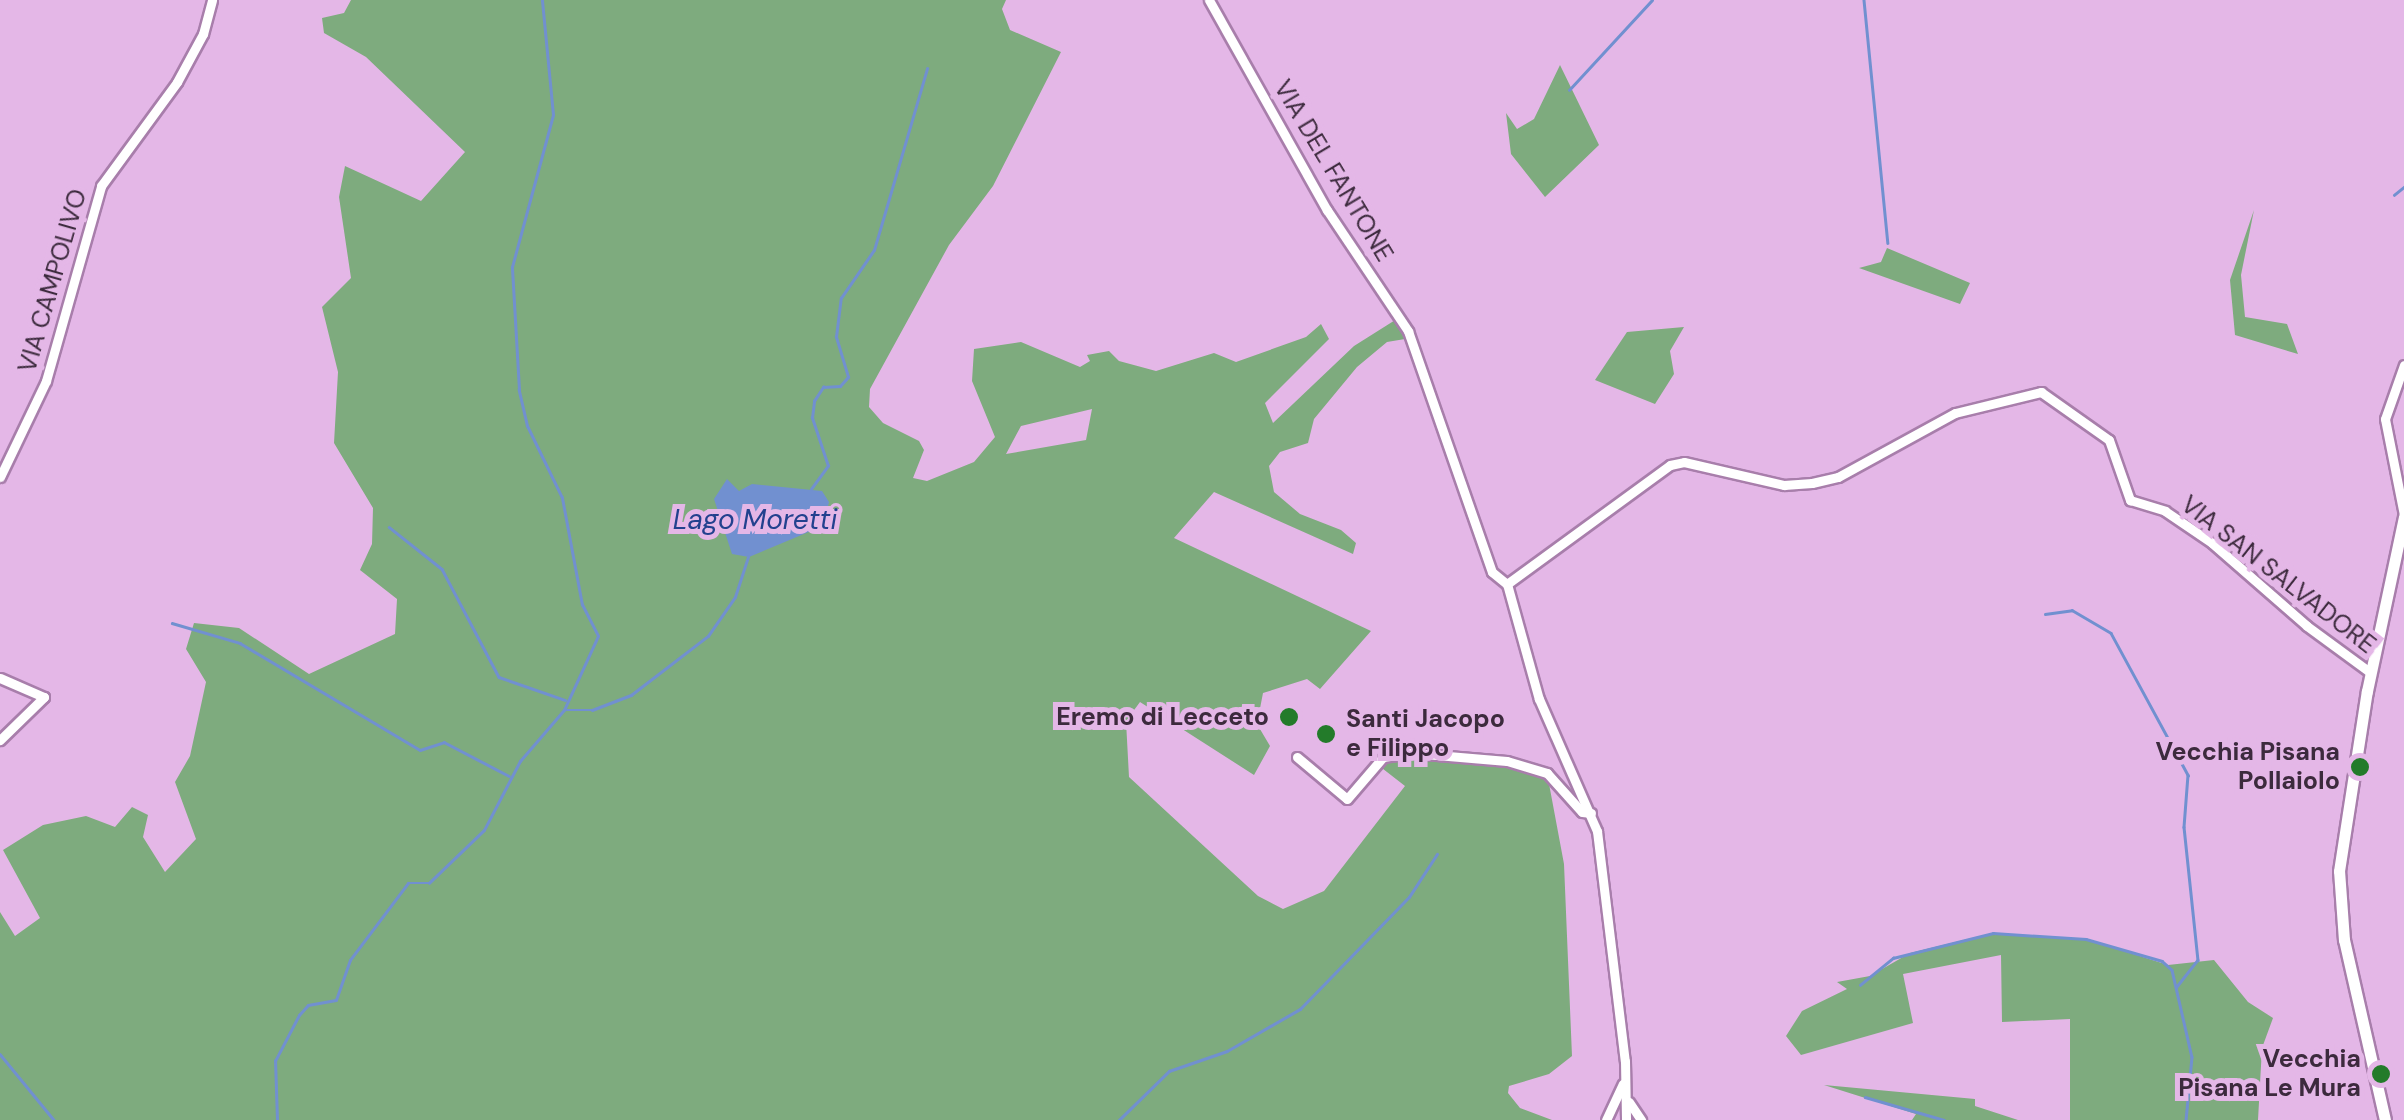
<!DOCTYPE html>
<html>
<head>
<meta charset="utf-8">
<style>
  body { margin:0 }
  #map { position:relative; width:2404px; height:1120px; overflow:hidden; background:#e4b7e7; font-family:"DM Sans",sans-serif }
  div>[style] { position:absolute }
  .green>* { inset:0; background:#7eab7e }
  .water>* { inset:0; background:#7190d0 }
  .stream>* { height:2.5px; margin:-1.25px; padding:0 1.25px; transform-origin:1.25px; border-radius:1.25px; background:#7190d0 }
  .roads { filter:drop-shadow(2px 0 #a87eab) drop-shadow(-2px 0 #a87eab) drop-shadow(0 2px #a87eab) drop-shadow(0 -2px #a87eab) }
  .street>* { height:9px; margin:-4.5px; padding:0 4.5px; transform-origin:4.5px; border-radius:4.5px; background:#fff }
  .secondary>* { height:11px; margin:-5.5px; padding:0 5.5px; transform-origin:5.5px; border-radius:5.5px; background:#fff }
  .dots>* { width:28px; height:28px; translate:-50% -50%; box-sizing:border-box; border:5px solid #e4b7e7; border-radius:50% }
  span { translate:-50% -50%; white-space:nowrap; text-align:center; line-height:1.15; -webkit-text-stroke:10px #e4b7e7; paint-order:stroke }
  .street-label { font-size:25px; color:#3c2a3d }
  .poi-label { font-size:25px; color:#3c2a3d; font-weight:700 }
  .right { translate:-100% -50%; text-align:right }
  .left { translate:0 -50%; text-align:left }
  .water-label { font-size:28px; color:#22418e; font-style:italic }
</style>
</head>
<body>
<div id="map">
  <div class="green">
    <i style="clip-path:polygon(evenodd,351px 0,1006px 0,1002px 9px,1010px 30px,1061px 52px,993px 186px,949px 245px,870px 389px,869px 407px,883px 423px,919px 441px,924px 450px,913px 478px,927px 481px,974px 462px,995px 437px,972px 381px,974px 349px,1021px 342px,1080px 367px,1090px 361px,1087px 355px,1109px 351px,1119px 361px,1156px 371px,1214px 353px,1236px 362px,1306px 337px,1321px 324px,1329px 339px,1265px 403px,1273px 423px,1354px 346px,1400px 317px,1411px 338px,1387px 342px,1357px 367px,1314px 419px,1308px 443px,1280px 452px,1269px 466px,1274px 492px,1300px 514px,1341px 530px,1356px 543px,1353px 554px,1214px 492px,1174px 538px,1371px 631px,1320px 689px,1307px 679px,1263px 693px,1257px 724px,1270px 746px,1254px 775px,1140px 702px,1126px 721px,1129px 777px,1258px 896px,1283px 909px,1324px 891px,1405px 786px,1378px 765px,1383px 757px,1467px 757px,1547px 773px,1564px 864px,1572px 1056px,1549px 1074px,1509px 1086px,1508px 1093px,1520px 1108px,1552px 1120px,0 1120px,0 912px,15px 936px,40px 918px,3px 850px,43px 825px,86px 816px,115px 827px,132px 807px,148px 815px,143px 837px,165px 872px,196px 839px,175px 782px,190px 756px,206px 682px,186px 649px,194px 623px,239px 628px,309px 674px,395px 634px,397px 599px,360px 570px,372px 544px,373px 508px,334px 443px,338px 372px,322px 307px,351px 278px,339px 197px,345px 166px,421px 201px,465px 152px,366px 57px,324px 33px,322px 18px,344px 13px,351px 0,1092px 409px,1086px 440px,1006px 454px,1021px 426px,1092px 409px)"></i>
    <i style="clip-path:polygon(1560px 65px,1599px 145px,1545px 197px,1511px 154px,1506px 113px,1517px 129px,1534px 119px)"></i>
    <i style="clip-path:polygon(2254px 210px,2241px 275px,2245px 317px,2287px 324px,2298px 354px,2235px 335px,2230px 280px)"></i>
    <i style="clip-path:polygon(1887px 248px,1970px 283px,1960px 304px,1859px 268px,1881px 262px)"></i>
    <i style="clip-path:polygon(1684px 327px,1670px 351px,1674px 374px,1655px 404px,1595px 380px,1627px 332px)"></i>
    <i style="clip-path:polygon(1993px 933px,2086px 939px,2168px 965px,2214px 960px,2248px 1002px,2273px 1018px,2262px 1048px,2258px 1120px,2070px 1120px,2070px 1019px,2002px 1022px,2001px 955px,1903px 974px,1913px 1023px,1801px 1055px,1786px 1036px,1802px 1011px,1847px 989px,1837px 982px,1870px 976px,1910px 953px)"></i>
    <i style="clip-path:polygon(1824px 1085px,1975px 1099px,1975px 1106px,2018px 1120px,1912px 1120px,1916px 1114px)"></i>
  </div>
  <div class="water">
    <i style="clip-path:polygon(727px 479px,739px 491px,752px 484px,822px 491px,829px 502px,823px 526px,749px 557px,732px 554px,714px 499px)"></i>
  </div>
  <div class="stream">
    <i style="left:1864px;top:0;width:244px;rotate:84.4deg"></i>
    <i style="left:1569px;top:90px;width:122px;rotate:-47.3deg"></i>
    <i style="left:2394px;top:195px;width:13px;rotate:-39deg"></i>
    <i style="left:811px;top:489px;width:29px;rotate:-54deg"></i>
    <i style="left:828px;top:466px;width:51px;rotate:-108.4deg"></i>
    <i style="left:812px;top:418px;width:17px;rotate:-83deg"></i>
    <i style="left:814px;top:401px;width:17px;rotate:-57deg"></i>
    <i style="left:823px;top:387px;width:17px;rotate:-3deg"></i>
    <i style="left:840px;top:386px;width:12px;rotate:-48deg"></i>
    <i style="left:848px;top:377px;width:42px;rotate:-106.7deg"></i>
    <i style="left:836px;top:337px;width:39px;rotate:-83deg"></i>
    <i style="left:841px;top:298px;width:58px;rotate:-55.5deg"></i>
    <i style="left:874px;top:250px;width:189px;rotate:-73.7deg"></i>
    <i style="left:389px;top:527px;width:68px;rotate:38.4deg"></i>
    <i style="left:442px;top:569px;width:122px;rotate:62.2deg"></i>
    <i style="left:499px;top:677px;width:70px;rotate:19.2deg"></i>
    <i style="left:2045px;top:614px;width:27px;rotate:-8deg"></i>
    <i style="left:2072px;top:610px;width:45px;rotate:30.5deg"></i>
    <i style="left:2111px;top:633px;width:162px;rotate:61.5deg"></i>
    <i style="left:2188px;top:775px;width:52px;rotate:94.4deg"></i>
    <i style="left:2184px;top:827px;width:134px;rotate:84deg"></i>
    <i style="left:2198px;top:960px;width:34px;rotate:128deg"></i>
    <i style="left:172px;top:623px;width:71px;rotate:16.4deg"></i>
    <i style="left:240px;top:643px;width:209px;rotate:30.7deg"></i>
    <i style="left:420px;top:750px;width:25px;rotate:-18deg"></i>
    <i style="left:444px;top:742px;width:73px;rotate:27.6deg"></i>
    <i style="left:564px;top:710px;width:28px"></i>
    <i style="left:592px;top:710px;width:42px;rotate:-21deg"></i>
    <i style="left:631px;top:695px;width:97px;rotate:-37.5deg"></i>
    <i style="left:708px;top:636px;width:47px;rotate:-55.3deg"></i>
    <i style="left:735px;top:597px;width:42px;rotate:-72deg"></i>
    <i style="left:1860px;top:985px;width:43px;rotate:-39.3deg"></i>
    <i style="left:1893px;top:958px;width:103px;rotate:-14deg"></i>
    <i style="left:1993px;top:933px;width:93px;rotate:3.7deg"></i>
    <i style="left:2086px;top:939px;width:79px;rotate:16.1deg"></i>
    <i style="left:2162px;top:961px;width:13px;rotate:42deg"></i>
    <i style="left:2172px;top:970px;width:89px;rotate:77.1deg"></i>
    <i style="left:2192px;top:1057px;width:63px;rotate:95.4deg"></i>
    <i style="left:0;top:1054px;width:85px;rotate:50.7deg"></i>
    <i style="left:1865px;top:1097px;width:82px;rotate:16.2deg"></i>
    <i style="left:277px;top:1120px;width:59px;rotate:-91.9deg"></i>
    <i style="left:275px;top:1061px;width:52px;rotate:-62.4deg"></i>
    <i style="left:299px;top:1015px;width:13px;rotate:-48deg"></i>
    <i style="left:308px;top:1005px;width:28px;rotate:-10deg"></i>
    <i style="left:336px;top:1000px;width:42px;rotate:-70.7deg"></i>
    <i style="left:350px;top:960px;width:96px;rotate:-53deg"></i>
    <i style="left:408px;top:883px;width:21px"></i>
    <i style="left:429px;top:883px;width:76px;rotate:-43.9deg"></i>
    <i style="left:484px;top:830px;width:78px;rotate:-62.4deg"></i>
    <i style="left:520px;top:761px;width:67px;rotate:-49.2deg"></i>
    <i style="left:564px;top:710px;width:81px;rotate:-65.3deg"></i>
    <i style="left:598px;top:636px;width:35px;rotate:-117deg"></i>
    <i style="left:582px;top:605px;width:109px;rotate:-100.6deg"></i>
    <i style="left:562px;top:498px;width:80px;rotate:-115.9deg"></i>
    <i style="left:527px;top:426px;width:37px;rotate:-103deg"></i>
    <i style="left:519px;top:390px;width:123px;rotate:-93.3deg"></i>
    <i style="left:512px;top:267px;width:157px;rotate:-74.9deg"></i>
    <i style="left:553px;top:115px;width:116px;rotate:-95.5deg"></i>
    <i style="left:1119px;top:1120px;width:70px;rotate:-44.4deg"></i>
    <i style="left:1169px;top:1071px;width:61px;rotate:-19deg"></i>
    <i style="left:1227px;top:1051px;width:84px;rotate:-29.9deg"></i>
    <i style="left:1300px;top:1009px;width:156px;rotate:-45.8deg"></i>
    <i style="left:1409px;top:897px;width:51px;rotate:-56.9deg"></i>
  </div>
  <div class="roads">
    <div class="street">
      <i style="left:1209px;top:0;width:241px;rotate:60.7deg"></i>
      <i style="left:1327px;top:210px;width:146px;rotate:56.2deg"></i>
      <i style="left:1408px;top:331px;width:255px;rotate:70.8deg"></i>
      <i style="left:1492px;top:572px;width:19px;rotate:39deg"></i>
      <i style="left:1507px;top:584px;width:119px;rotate:74.5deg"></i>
      <i style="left:1539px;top:699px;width:144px;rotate:66.3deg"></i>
      <i style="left:1597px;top:831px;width:232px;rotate:83.1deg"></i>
      <i style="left:1625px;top:1061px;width:59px;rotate:89deg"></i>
      <i style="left:2404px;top:365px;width:57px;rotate:109.4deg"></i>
      <i style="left:2385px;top:419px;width:98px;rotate:78.8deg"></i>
      <i style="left:0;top:477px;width:106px;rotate:-64.4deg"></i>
      <i style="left:46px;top:381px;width:203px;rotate:-74.2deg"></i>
      <i style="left:101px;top:186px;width:129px;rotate:-53.8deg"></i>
      <i style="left:177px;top:82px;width:55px;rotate:-61.6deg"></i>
      <i style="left:203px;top:34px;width:35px;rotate:-75deg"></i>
      <i style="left:1507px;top:584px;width:202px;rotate:-36.1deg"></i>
      <i style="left:1670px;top:465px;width:14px;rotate:-12deg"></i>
      <i style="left:1684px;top:462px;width:103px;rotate:13deg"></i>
      <i style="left:1784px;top:485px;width:28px;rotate:-4deg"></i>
      <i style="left:1812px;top:483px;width:27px;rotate:-13deg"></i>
      <i style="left:1838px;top:477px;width:133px;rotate:-28.7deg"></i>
      <i style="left:1955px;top:413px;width:89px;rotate:-13.7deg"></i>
      <i style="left:2041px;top:392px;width:83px;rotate:35.2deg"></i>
      <i style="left:2109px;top:440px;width:64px;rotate:70.7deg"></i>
      <i style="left:2130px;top:500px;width:37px;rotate:17deg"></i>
      <i style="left:2165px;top:511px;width:57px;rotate:34.2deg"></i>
      <i style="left:2212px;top:543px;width:126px;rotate:41.1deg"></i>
      <i style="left:2307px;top:626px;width:79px;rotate:36.3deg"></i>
      <i style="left:0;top:678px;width:48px;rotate:23.4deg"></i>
      <i style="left:44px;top:697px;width:62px;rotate:135.7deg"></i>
      <i style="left:1297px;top:757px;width:65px;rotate:40deg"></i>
      <i style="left:1347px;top:799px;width:55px;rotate:-49.4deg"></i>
      <i style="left:1383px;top:757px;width:30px;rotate:-8deg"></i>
      <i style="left:1413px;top:753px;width:94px;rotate:4.9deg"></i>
      <i style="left:1507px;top:761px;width:42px;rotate:16.7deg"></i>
      <i style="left:1547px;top:773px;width:52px;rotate:48.1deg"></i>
      <i style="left:1582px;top:812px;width:9px;rotate:6deg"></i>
      <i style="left:1629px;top:1102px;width:22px;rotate:56deg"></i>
      <i style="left:1606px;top:1120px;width:40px;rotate:-65deg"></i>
    </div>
    <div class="secondary">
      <i style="left:2385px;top:1120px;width:185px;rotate:-102.8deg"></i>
      <i style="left:2344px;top:940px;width:69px;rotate:-94.1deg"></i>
      <i style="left:2339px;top:871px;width:182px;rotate:-81.2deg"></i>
      <i style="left:2367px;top:691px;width:178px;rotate:-78deg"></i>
    </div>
  </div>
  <div class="dots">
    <i style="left:1289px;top:717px;background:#237b2a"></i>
    <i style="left:1326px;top:734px;background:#237b2a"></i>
    <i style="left:2360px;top:767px;background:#237b2a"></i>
    <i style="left:2381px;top:1074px;background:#237b2a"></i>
  </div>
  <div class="street-label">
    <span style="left:1333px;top:171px;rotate:59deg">VIA DEL FANTONE</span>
    <span style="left:53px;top:281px;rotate:-74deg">VIA CAMPOLIVO</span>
    <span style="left:2278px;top:575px;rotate:38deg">VIA SAN SALVADORE</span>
  </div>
  <div class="poi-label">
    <span class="right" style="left:1269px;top:717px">Eremo di Lecceto</span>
    <span class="left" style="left:1346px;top:734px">Santi Jacopo<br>e Filippo</span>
    <span class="right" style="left:2340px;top:767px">Vecchia Pisana<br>Pollaiolo</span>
    <span class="right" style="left:2361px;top:1074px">Vecchia<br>Pisana Le Mura</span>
  </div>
  <div class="water-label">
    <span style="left:755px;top:520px">Lago Moretti</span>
  </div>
</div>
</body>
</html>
